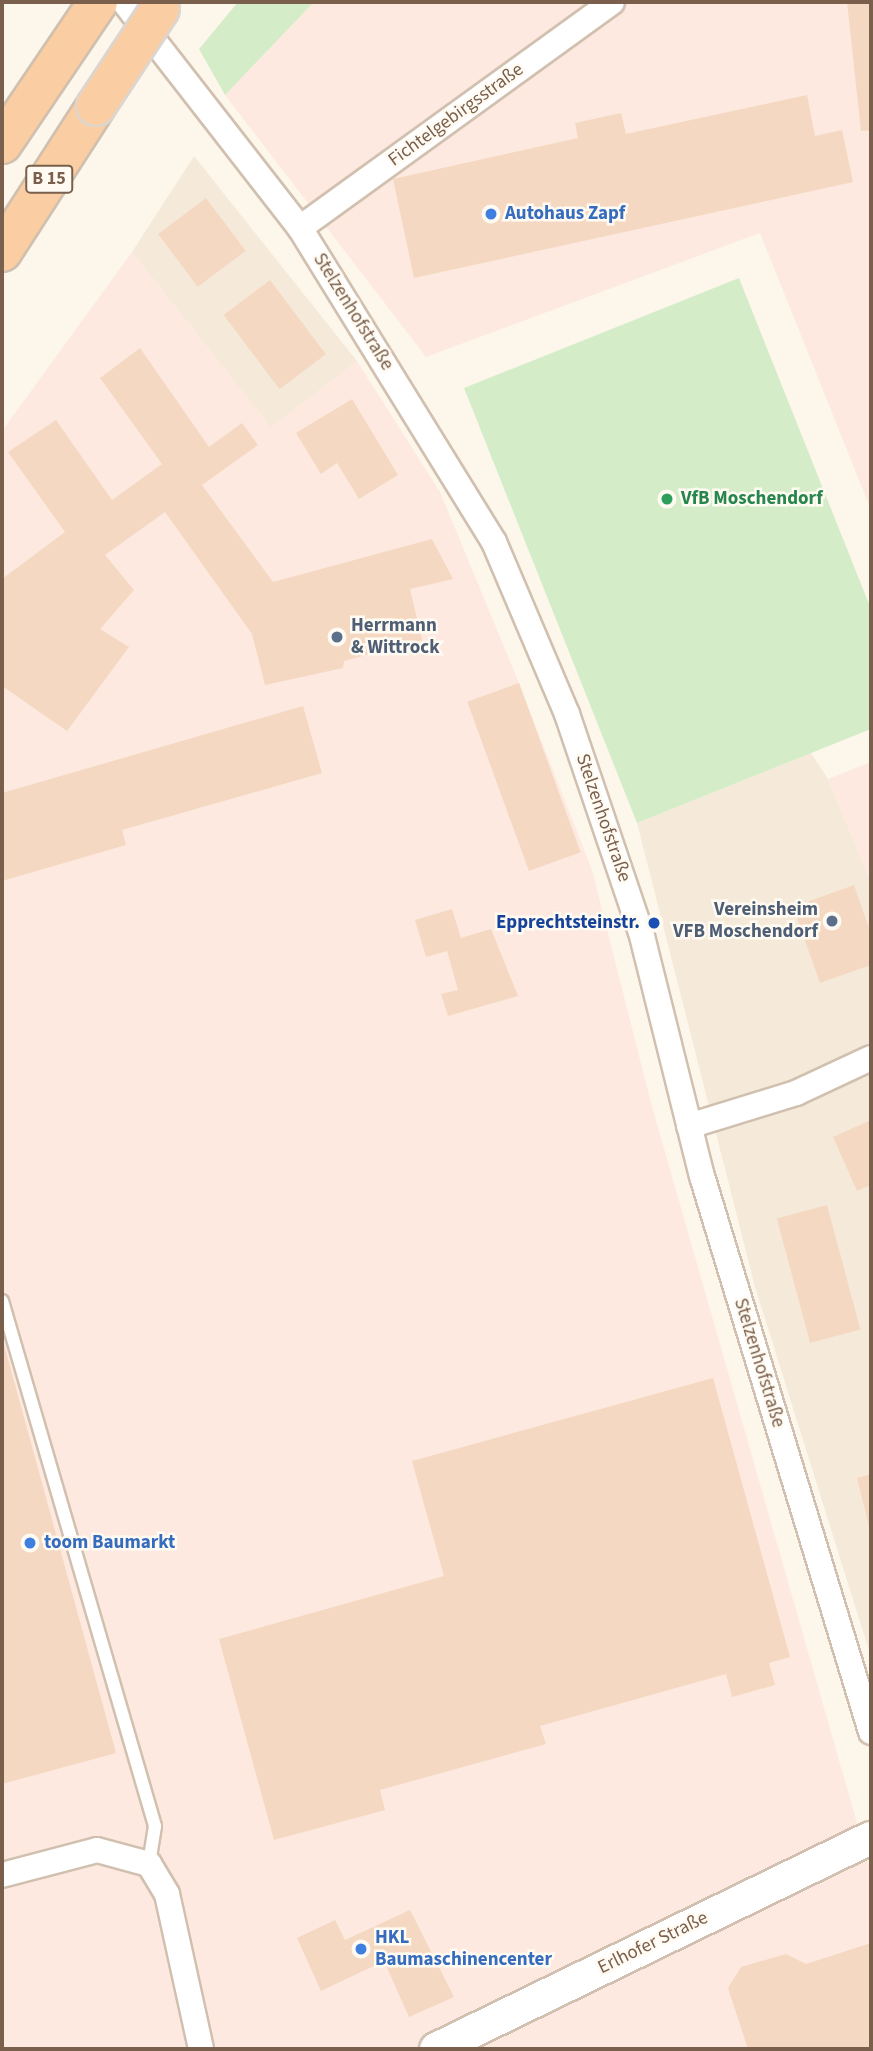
<!DOCTYPE html>
<html>
<head>
<meta charset="utf-8">
<style>
  body { margin:0 }
  #map { position:relative; width:873px; height:2051px; overflow:hidden; background:#fdf7eb; font-family:"Source Sans 3",sans-serif }
  div>[style] { position:absolute }
  .residential>* { inset:0; background:#f5ead9 }
  .commercial>* { inset:0; background:#fde9df }
  .green>* { inset:0; background:#d5ecc8 }
  .building>* { inset:0; background:#f4d8c2; transform-origin:0 0 }
  .roads { filter:drop-shadow(2px 0 #d1c0af) drop-shadow(-2px 0 #d1c0af) drop-shadow(0 2px #d1c0af) drop-shadow(0 -2px #d1c0af) }
  .service>* { height:12px; margin:-6px; padding:0 6px; transform-origin:6px; border-radius:6px; background:#fff }
  .minor>* { height:24px; margin:-12px; padding:0 12px; transform-origin:12px; border-radius:12px; background:#fff }
  .tertiary>* { height:32px; margin:-16px; padding:0 16px; transform-origin:16px; border-radius:16px; background:#fff }
  .trunk>* { height:38px; margin:-19px; padding:0 19px; transform-origin:19px; border-radius:19px; background:#facea2 }
  .bridges { filter:drop-shadow(2px 0 #dcd5d0) drop-shadow(-2px 0 #dcd5d0) drop-shadow(0 2px #dcd5d0) drop-shadow(0 -2px #dcd5d0) }
  .trunk-bridge>* { height:38px; margin:-19px; padding:0 19px; transform-origin:19px; border-radius:19px; background:#facea2 }
  .dots>* { width:19px; height:19px; translate:-50% -50%; box-sizing:border-box; border:4px solid #fffbf3; border-radius:50% }
  span { translate:-50% -50%; white-space:nowrap; text-align:center; line-height:1.15; -webkit-text-stroke:5px #fffbf3; paint-order:stroke }
  .shield-label span { padding:2px 5px; background:#fffbf3; border:2px solid; border-radius:5px; -webkit-text-stroke-width:0 }
  .shield-label { font-size:18px; color:#7a5f4c; font-weight:700 }
  .street-label { font-size:19px; color:#7a5f4c }
  .shop-label { font-size:19px; color:#366cbe; font-weight:700 }
  .left { translate:0 -50%; text-align:left }
  .leisure-label { font-size:19px; color:#27864d; font-weight:700 }
  .service-label { font-size:19px; color:#4e5e75; font-weight:700 }
  .right { translate:-100% -50%; text-align:right }
  .transit-label { font-size:19px; color:#164399; font-weight:700 }
  .frame { position:absolute; inset:0; border:4px solid #7a5f4c; pointer-events:none }
</style>
</head>
<body>
<div id="map">
  <div class="residential">
    <i style="clip-path:polygon(194px 156px,357px 361px,271px 428px,132px 252px)"></i>
    <i style="clip-path:polygon(811px 753px,828px 779px,871px 882px,871px 1657px,755px 1287px,637px 823px)"></i>
  </div>
  <div class="commercial">
    <i style="clip-path:polygon(314px 2px,871px 2px,871px 510px,760px 233px,426px 357px,225px 95px)"></i>
    <i style="clip-path:polygon(132px 252px,271px 427px,357px 361px,440px 492px,519px 683px,592px 870px,651px 1103px,871px 1872px,871px 2049px,2px 2049px,2px 431px)"></i>
    <i style="clip-path:polygon(871px 762px,871px 882px,828px 779px)"></i>
  </div>
  <div class="green">
    <i style="clip-path:polygon(238px 2px,314px 2px,225px 95px,199px 49px)"></i>
    <i style="clip-path:polygon(739px 278px,871px 609px,871px 729px,637px 823px,464px 388px)"></i>
  </div>
  <div class="building">
    <i style="clip-path:polygon(847px 2px,871px 2px,871px 130px,861px 131px)"></i>
    <i style="clip-path:polygon(807px 95px,815px 136px,842px 130px,853px 182px,414px 278px,393px 179px,578px 138px,575px 123px,621px 113px,626px 134px)"></i>
    <i style="left:206px;top:198px;width:66px;height:60px;rotate:53deg"></i>
    <i style="left:270px;top:280px;width:93px;height:58px;rotate:53deg"></i>
    <i style="clip-path:polygon(140px 348px,209px 447px,242px 423px,258px 445px,202px 485px,273px 582px,432px 539px,453px 579px,410px 589px,422px 640px,344px 661px,343px 668px,265px 685px,252px 634px,165px 512px,105px 555px,134px 590px,100px 629px,129px 647px,67px 731px,2px 686px,2px 579px,65px 532px,8px 452px,56px 420px,112px 500px,162px 464px,100px 378px)"></i>
    <i style="clip-path:polygon(352px 399px,398px 475px,359px 499px,337px 463px,321px 474px,296px 433px)"></i>
    <i style="left:519px;top:683px;width:180px;height:55px;rotate:70deg"></i>
    <i style="clip-path:polygon(303px 706px,322px 773px,122px 830px,126px 845px,2px 881px,2px 793px)"></i>
    <i style="clip-path:polygon(854px 885px,871px 934px,871px 965px,820px 983px,793px 907px)"></i>
    <i style="clip-path:polygon(452px 909px,461px 938px,491px 929px,518px 996px,448px 1016px,441px 994px,458px 990px,447px 951px,426px 957px,415px 920px)"></i>
    <i style="clip-path:polygon(871px 1120px,871px 1185px,857px 1191px,833px 1137px)"></i>
    <i style="left:827px;top:1205px;width:129px;height:52px;rotate:75deg"></i>
    <i style="clip-path:polygon(2px 1337px,116px 1753px,2px 1784px)"></i>
    <i style="clip-path:polygon(713px 1378px,790px 1657px,769px 1663px,775px 1685px,732px 1697px,726px 1674px,540px 1726px,546px 1744px,380px 1790px,385px 1810px,274px 1840px,219px 1639px,444px 1576px,412px 1461px)"></i>
    <i style="clip-path:polygon(871px 1474px,871px 1530px,870px 1530px,857px 1478px)"></i>
    <i style="clip-path:polygon(410px 1910px,454px 1997px,409px 2017px,384px 1961px,321px 1991px,297px 1938px,335px 1920px,345px 1940px)"></i>
    <i style="clip-path:polygon(871px 1943px,871px 2049px,748px 2049px,728px 1988px,741px 1967px,786px 1954px,806px 1964px)"></i>
  </div>
  <div class="roads">
    <div class="service">
      <i style="left:2px;top:1301px;width:547px;rotate:73.75deg"></i>
      <i style="left:155px;top:1826px;width:38px;rotate:99deg"></i>
    </div>
    <div class="minor">
      <i style="left:124px;top:2px;width:286px;rotate:52.1deg"></i>
      <i style="left:300px;top:228px;width:369px;rotate:58.3deg"></i>
      <i style="left:494px;top:542px;width:187px;rotate:67deg"></i>
      <i style="left:567px;top:714px;width:230px;rotate:71.3deg"></i>
      <i style="left:641px;top:932px;width:252px;rotate:76deg"></i>
      <i style="left:702px;top:1176px;width:581px;rotate:73.09deg"></i>
      <i style="left:300px;top:228px;width:385px;rotate:-35.9deg"></i>
      <i style="left:689px;top:1126px;width:112px;rotate:-17.1deg"></i>
      <i style="left:796px;top:1093px;width:83px;rotate:-25deg"></i>
      <i style="left:2px;top:1875px;width:98px;rotate:-14.7deg"></i>
      <i style="left:97px;top:1850px;width:54px;rotate:15.1deg"></i>
      <i style="left:149px;top:1864px;width:35px;rotate:59deg"></i>
      <i style="left:167px;top:1894px;width:159px;rotate:77.6deg"></i>
    </div>
    <div class="tertiary">
      <i style="left:436px;top:2049px;width:483px;rotate:-25.9deg"></i>
    </div>
    <div class="trunk">
      <i style="left:2px;top:144px;width:171px;rotate:-55.9deg"></i>
      <i style="left:2px;top:252px;width:174px;rotate:-57.2deg"></i>
    </div>
  </div>
  <div class="bridges">
    <div class="trunk-bridge">
      <i style="left:96px;top:106px;width:116px;rotate:-56.6deg"></i>
    </div>
  </div>
  <div class="dots">
    <i style="left:491px;top:214px;background:#3f7fe0"></i>
    <i style="left:667px;top:499px;background:#2e9e5b"></i>
    <i style="left:337px;top:637px;background:#5c6f8a"></i>
    <i style="left:832px;top:921px;background:#5c6f8a"></i>
    <i style="left:654px;top:923px;background:#1a4fb4"></i>
    <i style="left:30px;top:1543px;background:#3f7fe0"></i>
    <i style="left:361px;top:1949px;background:#3f7fe0"></i>
  </div>
  <div class="shield-label">
    <span style="left:49px;top:179px">B 15</span>
  </div>
  <div class="street-label">
    <span style="left:456px;top:115px;rotate:-36deg">Fichtelgebirgsstraße</span>
    <span style="left:353px;top:312px;rotate:58deg">Stelzenhofstraße</span>
    <span style="left:603px;top:818px;rotate:71deg">Stelzenhofstraße</span>
    <span style="left:759px;top:1363px;rotate:73deg">Stelzenhofstraße</span>
    <span style="left:653px;top:1943px;rotate:-26deg">Erlhofer Straße</span>
  </div>
  <div class="shop-label">
    <span class="left" style="left:505px;top:214px">Autohaus Zapf</span>
    <span class="left" style="left:44px;top:1543px">toom Baumarkt</span>
    <span class="left" style="left:375px;top:1949px">HKL<br>Baumaschinencenter</span>
  </div>
  <div class="leisure-label">
    <span class="left" style="left:681px;top:499px">VfB Moschendorf</span>
  </div>
  <div class="service-label">
    <span class="left" style="left:351px;top:637px">Herrmann<br>&amp; Wittrock</span>
    <span class="right" style="left:818px;top:921px">Vereinsheim<br>VFB Moschendorf</span>
  </div>
  <div class="transit-label">
    <span class="right" style="left:640px;top:923px">Epprechtsteinstr.</span>
  </div>
  <div class="frame"></div>
</div>
</body>
</html>
